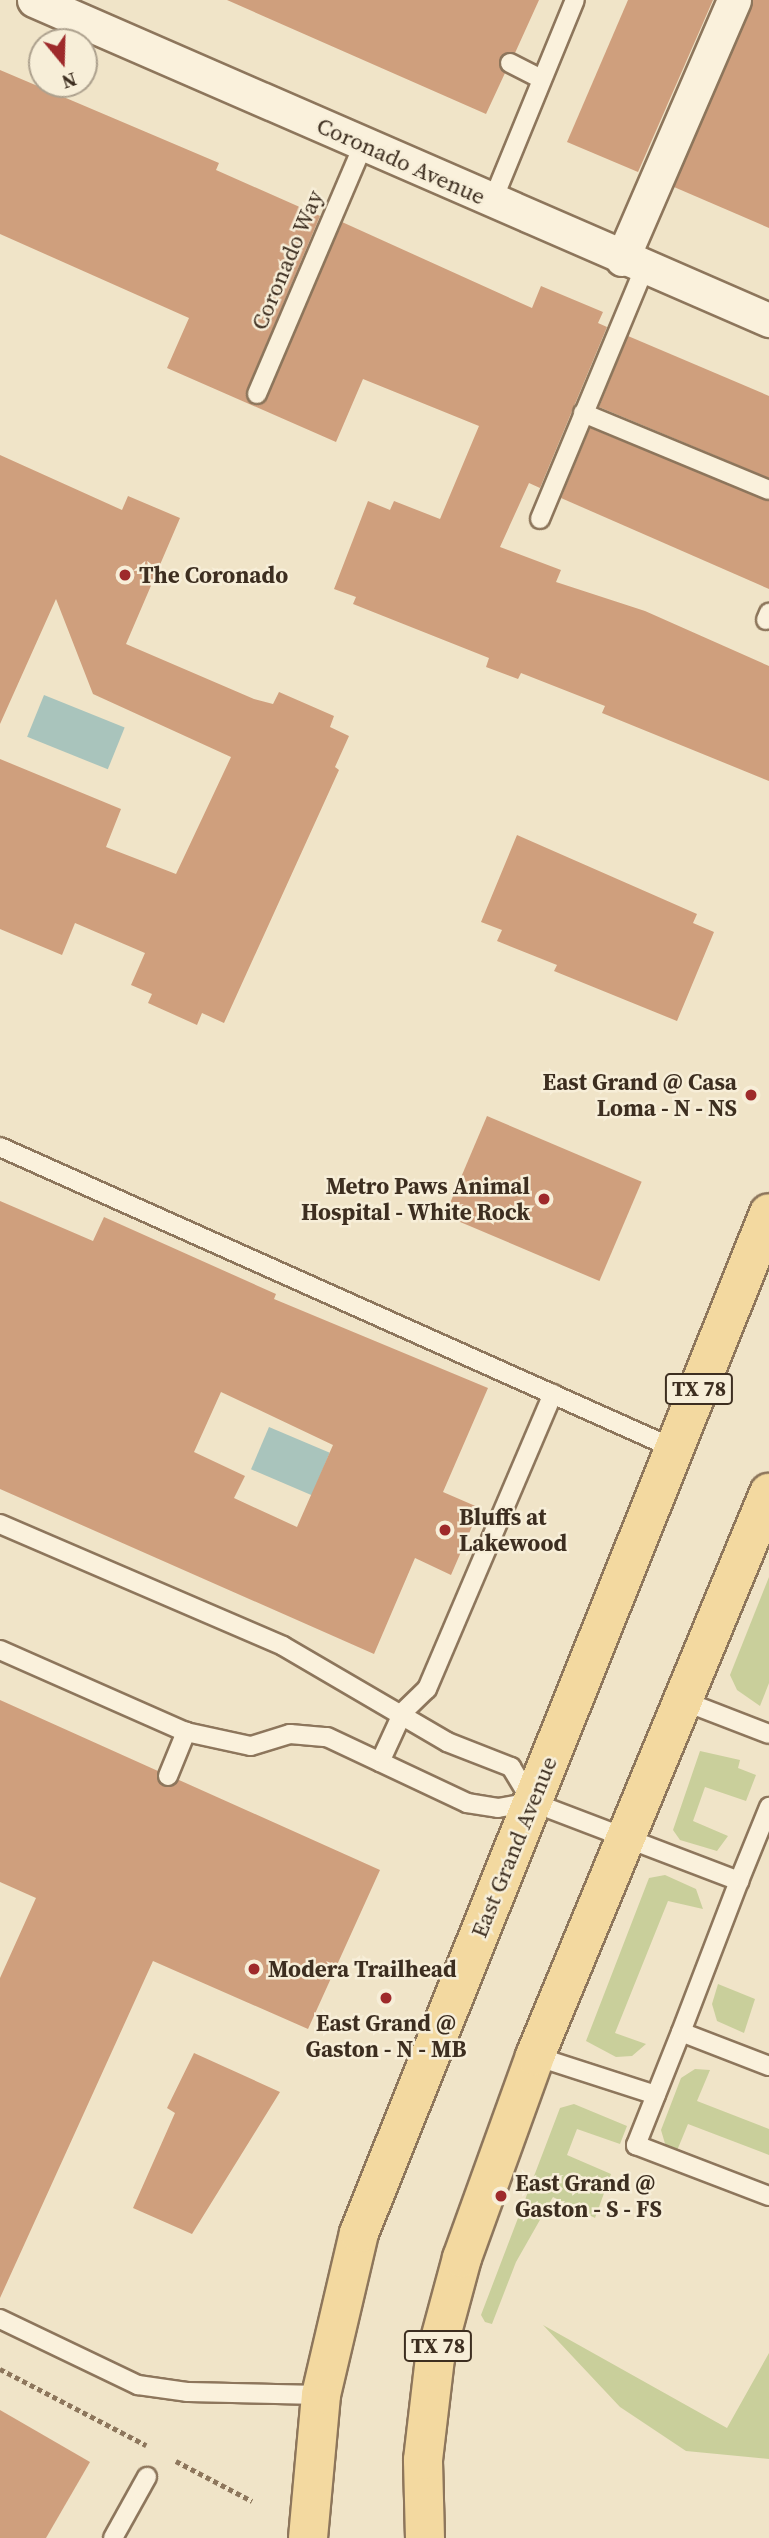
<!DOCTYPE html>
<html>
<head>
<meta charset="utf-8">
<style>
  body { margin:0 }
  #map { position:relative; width:769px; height:2538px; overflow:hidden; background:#f0e4c8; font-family:"Source Serif 4",serif }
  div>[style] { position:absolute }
  .green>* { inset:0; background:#c9cf9b }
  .water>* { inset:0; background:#a9c4bc; transform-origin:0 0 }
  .building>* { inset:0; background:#cf9f7d; transform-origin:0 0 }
  .path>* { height:4.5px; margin-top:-2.25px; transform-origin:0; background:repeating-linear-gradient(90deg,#8d765c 0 5px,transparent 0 8.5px) }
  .roads { filter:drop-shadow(2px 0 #8d765c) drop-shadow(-2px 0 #8d765c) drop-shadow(0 2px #8d765c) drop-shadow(0 -2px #8d765c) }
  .lane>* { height:18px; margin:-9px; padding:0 9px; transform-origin:9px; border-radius:9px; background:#faf1dc }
  .street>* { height:33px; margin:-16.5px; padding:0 16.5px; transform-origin:16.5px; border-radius:16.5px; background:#faf1dc }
  .primary>* { height:38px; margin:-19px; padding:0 19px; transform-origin:19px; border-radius:19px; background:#f3d9a0 }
  .dots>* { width:19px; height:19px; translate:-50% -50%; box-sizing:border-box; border:4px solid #f7eed8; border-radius:50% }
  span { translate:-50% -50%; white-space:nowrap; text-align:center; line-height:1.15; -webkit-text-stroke:5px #f7eed8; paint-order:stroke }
  .shield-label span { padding:2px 5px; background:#f7eed8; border:2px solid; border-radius:5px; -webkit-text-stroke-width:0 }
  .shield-label { font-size:21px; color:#3d2e20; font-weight:700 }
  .street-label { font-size:23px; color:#3d2e20 }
  .poi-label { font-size:23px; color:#3d2e20; font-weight:700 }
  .left { translate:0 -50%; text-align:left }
  .right { translate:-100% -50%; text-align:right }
  .north { position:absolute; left:28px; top:28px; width:70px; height:70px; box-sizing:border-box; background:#f7eed8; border:2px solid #ada18e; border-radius:50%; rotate:161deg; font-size:19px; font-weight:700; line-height:28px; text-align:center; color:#3d2e20 }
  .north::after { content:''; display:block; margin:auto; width:24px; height:32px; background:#9e2a2b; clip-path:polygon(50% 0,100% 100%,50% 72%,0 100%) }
</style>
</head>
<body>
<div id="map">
  <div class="green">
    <i style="clip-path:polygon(769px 1577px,769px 1683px,760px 1706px,737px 1690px,730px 1675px)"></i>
    <i style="clip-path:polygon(700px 1751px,740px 1760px,738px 1768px,756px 1775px,746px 1801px,705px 1787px,693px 1821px,728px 1836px,717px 1851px,680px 1840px,673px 1830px)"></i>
    <i style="clip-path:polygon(665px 1875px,696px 1889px,703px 1909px,668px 1901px,615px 2033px,646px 2044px,632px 2056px,616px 2057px,586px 2041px,649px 1878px)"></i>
    <i style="clip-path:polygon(718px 1984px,755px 1999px,744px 2033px,717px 2021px,712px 2004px)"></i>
    <i style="clip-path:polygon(695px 2069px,710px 2070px,697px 2101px,769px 2129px,769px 2155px,688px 2124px,676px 2153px,666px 2147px,661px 2130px,681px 2078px)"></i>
    <i style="clip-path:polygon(574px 2104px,627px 2126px,620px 2144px,577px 2129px,567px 2155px,611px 2174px,595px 2218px,553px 2197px,516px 2262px,492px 2324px,485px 2322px,481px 2315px,560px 2108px)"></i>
    <i style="clip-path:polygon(543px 2325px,727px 2428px,769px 2353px,769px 2459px,686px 2451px,620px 2407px)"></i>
  </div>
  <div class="water">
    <i style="left:44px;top:695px;width:87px;height:45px;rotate:22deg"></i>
    <i style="left:269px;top:1427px;width:66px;height:46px;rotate:23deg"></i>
  </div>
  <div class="building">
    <i style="clip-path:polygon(227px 0,539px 0,515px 53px,500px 58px,505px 73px,486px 114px)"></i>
    <i style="clip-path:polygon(628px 0,713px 0,638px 172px,567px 142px)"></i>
    <i style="clip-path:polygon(753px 0,769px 0,769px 228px,674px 187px)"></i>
    <i style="clip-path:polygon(0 70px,219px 163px,216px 170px,320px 216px,247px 390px,253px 405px,267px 398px,342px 222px,532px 308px,541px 286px,603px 312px,598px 323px,607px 327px,540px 488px,529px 483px,500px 547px,561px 570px,556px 582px,645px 611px,769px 666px,769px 781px,602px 713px,605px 706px,521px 673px,518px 679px,486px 667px,489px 658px,353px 604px,356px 597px,334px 589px,368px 501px,390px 510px,394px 501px,440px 519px,479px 426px,363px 379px,336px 442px,167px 368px,189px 318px,0 234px)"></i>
    <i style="clip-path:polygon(628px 336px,769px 396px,769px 478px,599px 407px)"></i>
    <i style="clip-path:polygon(590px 428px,769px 501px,769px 589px,561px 498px)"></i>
    <i style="clip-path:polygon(0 455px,122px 510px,128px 496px,180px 518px,126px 644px,254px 699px,273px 704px,279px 692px,334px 716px,330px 727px,349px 736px,335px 767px,339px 770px,224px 1023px,202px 1013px,197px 1025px,148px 1003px,152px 994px,131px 985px,145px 953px,75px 923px,62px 955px,0 929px,0 759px,121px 809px,106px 847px,176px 874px,231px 757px,93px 694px,56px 599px,0 724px)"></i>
    <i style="clip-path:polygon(517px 835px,697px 914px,693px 923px,714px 932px,677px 1021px,554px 971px,557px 965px,497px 941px,502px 930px,481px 922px)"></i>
    <i style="left:487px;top:1116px;width:168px;height:108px;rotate:23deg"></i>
    <i style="clip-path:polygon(evenodd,0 1201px,93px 1241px,104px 1217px,276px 1294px,274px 1299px,488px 1388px,443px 1492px,480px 1508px,451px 1575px,415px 1558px,374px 1654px,0 1489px,0 1201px,221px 1392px,333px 1445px,297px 1527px,234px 1498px,245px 1476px,194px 1452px,221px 1392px)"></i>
    <i style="clip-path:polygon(0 1700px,158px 1771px,163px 1786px,179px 1780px,380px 1870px,308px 2029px,153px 1961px,0 2298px,0 1978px,36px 1898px,0 1882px)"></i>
    <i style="clip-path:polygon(194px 2053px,280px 2092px,192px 2234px,133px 2208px,175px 2113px,167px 2108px)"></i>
    <i style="clip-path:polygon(0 2410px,90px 2462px,46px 2538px,0 2538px)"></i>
  </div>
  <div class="path">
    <i style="left:0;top:2369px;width:165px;rotate:27.5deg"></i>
    <i style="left:176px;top:2461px;width:86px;rotate:27.8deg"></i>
  </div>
  <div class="roads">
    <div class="lane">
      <i style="left:510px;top:63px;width:33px;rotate:27deg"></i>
      <i style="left:492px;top:202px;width:218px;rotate:-67.7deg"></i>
      <i style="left:257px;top:394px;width:271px;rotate:-66.9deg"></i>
      <i style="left:583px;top:413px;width:201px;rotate:22.5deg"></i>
      <i style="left:540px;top:519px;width:271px;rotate:-67.4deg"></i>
      <i style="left:766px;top:620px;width:8px;rotate:-67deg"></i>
      <i style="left:0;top:1147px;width:739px;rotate:24.1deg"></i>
      <i style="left:0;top:1524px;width:308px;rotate:23.3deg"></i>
      <i style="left:283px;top:1646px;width:190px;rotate:30.3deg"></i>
      <i style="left:447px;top:1742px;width:69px;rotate:21.3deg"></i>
      <i style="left:511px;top:1767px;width:39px;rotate:59deg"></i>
      <i style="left:0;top:1650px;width:203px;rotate:23.8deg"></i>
      <i style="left:186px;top:1732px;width:66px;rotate:12.2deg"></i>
      <i style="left:251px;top:1746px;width:41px;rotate:-17.1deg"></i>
      <i style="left:290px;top:1734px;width:37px;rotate:5deg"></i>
      <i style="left:327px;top:1737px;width:155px;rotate:25.2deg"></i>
      <i style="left:467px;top:1803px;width:31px;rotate:9deg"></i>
      <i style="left:498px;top:1808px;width:35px;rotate:-10deg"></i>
      <i style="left:532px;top:1802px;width:222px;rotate:20.9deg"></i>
      <i style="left:739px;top:1881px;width:162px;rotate:111deg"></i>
      <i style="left:681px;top:1700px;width:94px;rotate:21.1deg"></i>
      <i style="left:380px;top:1762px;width:55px;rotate:-65.3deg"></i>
      <i style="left:403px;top:1712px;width:33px;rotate:-44deg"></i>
      <i style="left:427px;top:1689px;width:321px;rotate:-66.9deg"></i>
      <i style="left:168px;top:1776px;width:48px;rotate:-67.8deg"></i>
      <i style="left:739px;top:1881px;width:80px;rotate:-67.9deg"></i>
      <i style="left:535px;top:2056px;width:127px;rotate:17.9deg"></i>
      <i style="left:769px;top:2066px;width:94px;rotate:-158.9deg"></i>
      <i style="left:681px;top:2032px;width:122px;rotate:111.7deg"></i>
      <i style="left:636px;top:2145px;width:142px;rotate:21deg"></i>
      <i style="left:0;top:2319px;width:153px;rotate:25.6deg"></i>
      <i style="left:138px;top:2385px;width:49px;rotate:8.1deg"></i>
      <i style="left:187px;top:2392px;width:134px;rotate:1.3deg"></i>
      <i style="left:113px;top:2538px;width:70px;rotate:-60.9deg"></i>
    </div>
    <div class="street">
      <i style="left:34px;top:0;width:802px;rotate:23.53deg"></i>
      <i style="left:622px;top:259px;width:282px;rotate:-66.6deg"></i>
    </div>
    <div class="primary">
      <i style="left:308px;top:2538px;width:144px;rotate:-84.8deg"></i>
      <i style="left:321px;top:2395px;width:166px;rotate:-76.8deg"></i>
      <i style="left:359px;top:2233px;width:1099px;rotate:-68.1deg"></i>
      <i style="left:425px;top:2538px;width:78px;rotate:-91.5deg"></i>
      <i style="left:423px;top:2460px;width:103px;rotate:-83.3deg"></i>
      <i style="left:435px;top:2358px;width:104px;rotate:-74.9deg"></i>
      <i style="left:462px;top:2258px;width:215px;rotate:-70.1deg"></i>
      <i style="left:535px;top:2056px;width:610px;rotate:-67.43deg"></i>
    </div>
  </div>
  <div class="dots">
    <i style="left:125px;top:575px;background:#9e2a2b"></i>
    <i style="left:751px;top:1095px;background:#9e2a2b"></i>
    <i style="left:544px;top:1199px;background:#9e2a2b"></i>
    <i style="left:445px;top:1530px;background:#9e2a2b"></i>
    <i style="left:254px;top:1969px;background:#9e2a2b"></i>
    <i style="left:386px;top:1998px;background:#9e2a2b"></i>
    <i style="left:501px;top:2196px;background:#9e2a2b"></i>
  </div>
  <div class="shield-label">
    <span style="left:699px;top:1389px">TX 78</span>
    <span style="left:438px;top:2346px">TX 78</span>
  </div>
  <div class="street-label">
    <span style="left:401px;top:161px;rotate:24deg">Coronado Avenue</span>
    <span style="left:287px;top:260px;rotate:-67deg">Coronado Way</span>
    <span style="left:514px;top:1847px;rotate:-68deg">East Grand Avenue</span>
  </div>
  <div class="poi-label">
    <span class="left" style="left:139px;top:575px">The Coronado</span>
    <span class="right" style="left:737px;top:1095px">East Grand @ Casa<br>Loma - N - NS</span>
    <span class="right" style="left:530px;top:1199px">Metro Paws Animal<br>Hospital - White Rock</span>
    <span class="left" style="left:459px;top:1530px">Bluffs at<br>Lakewood</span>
    <span class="left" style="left:268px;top:1969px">Modera Trailhead</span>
    <span style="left:386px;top:2036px">East Grand @<br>Gaston - N - MB</span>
    <span class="left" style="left:515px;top:2196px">East Grand @<br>Gaston - S - FS</span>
  </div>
  <div class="north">N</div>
</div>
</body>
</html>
